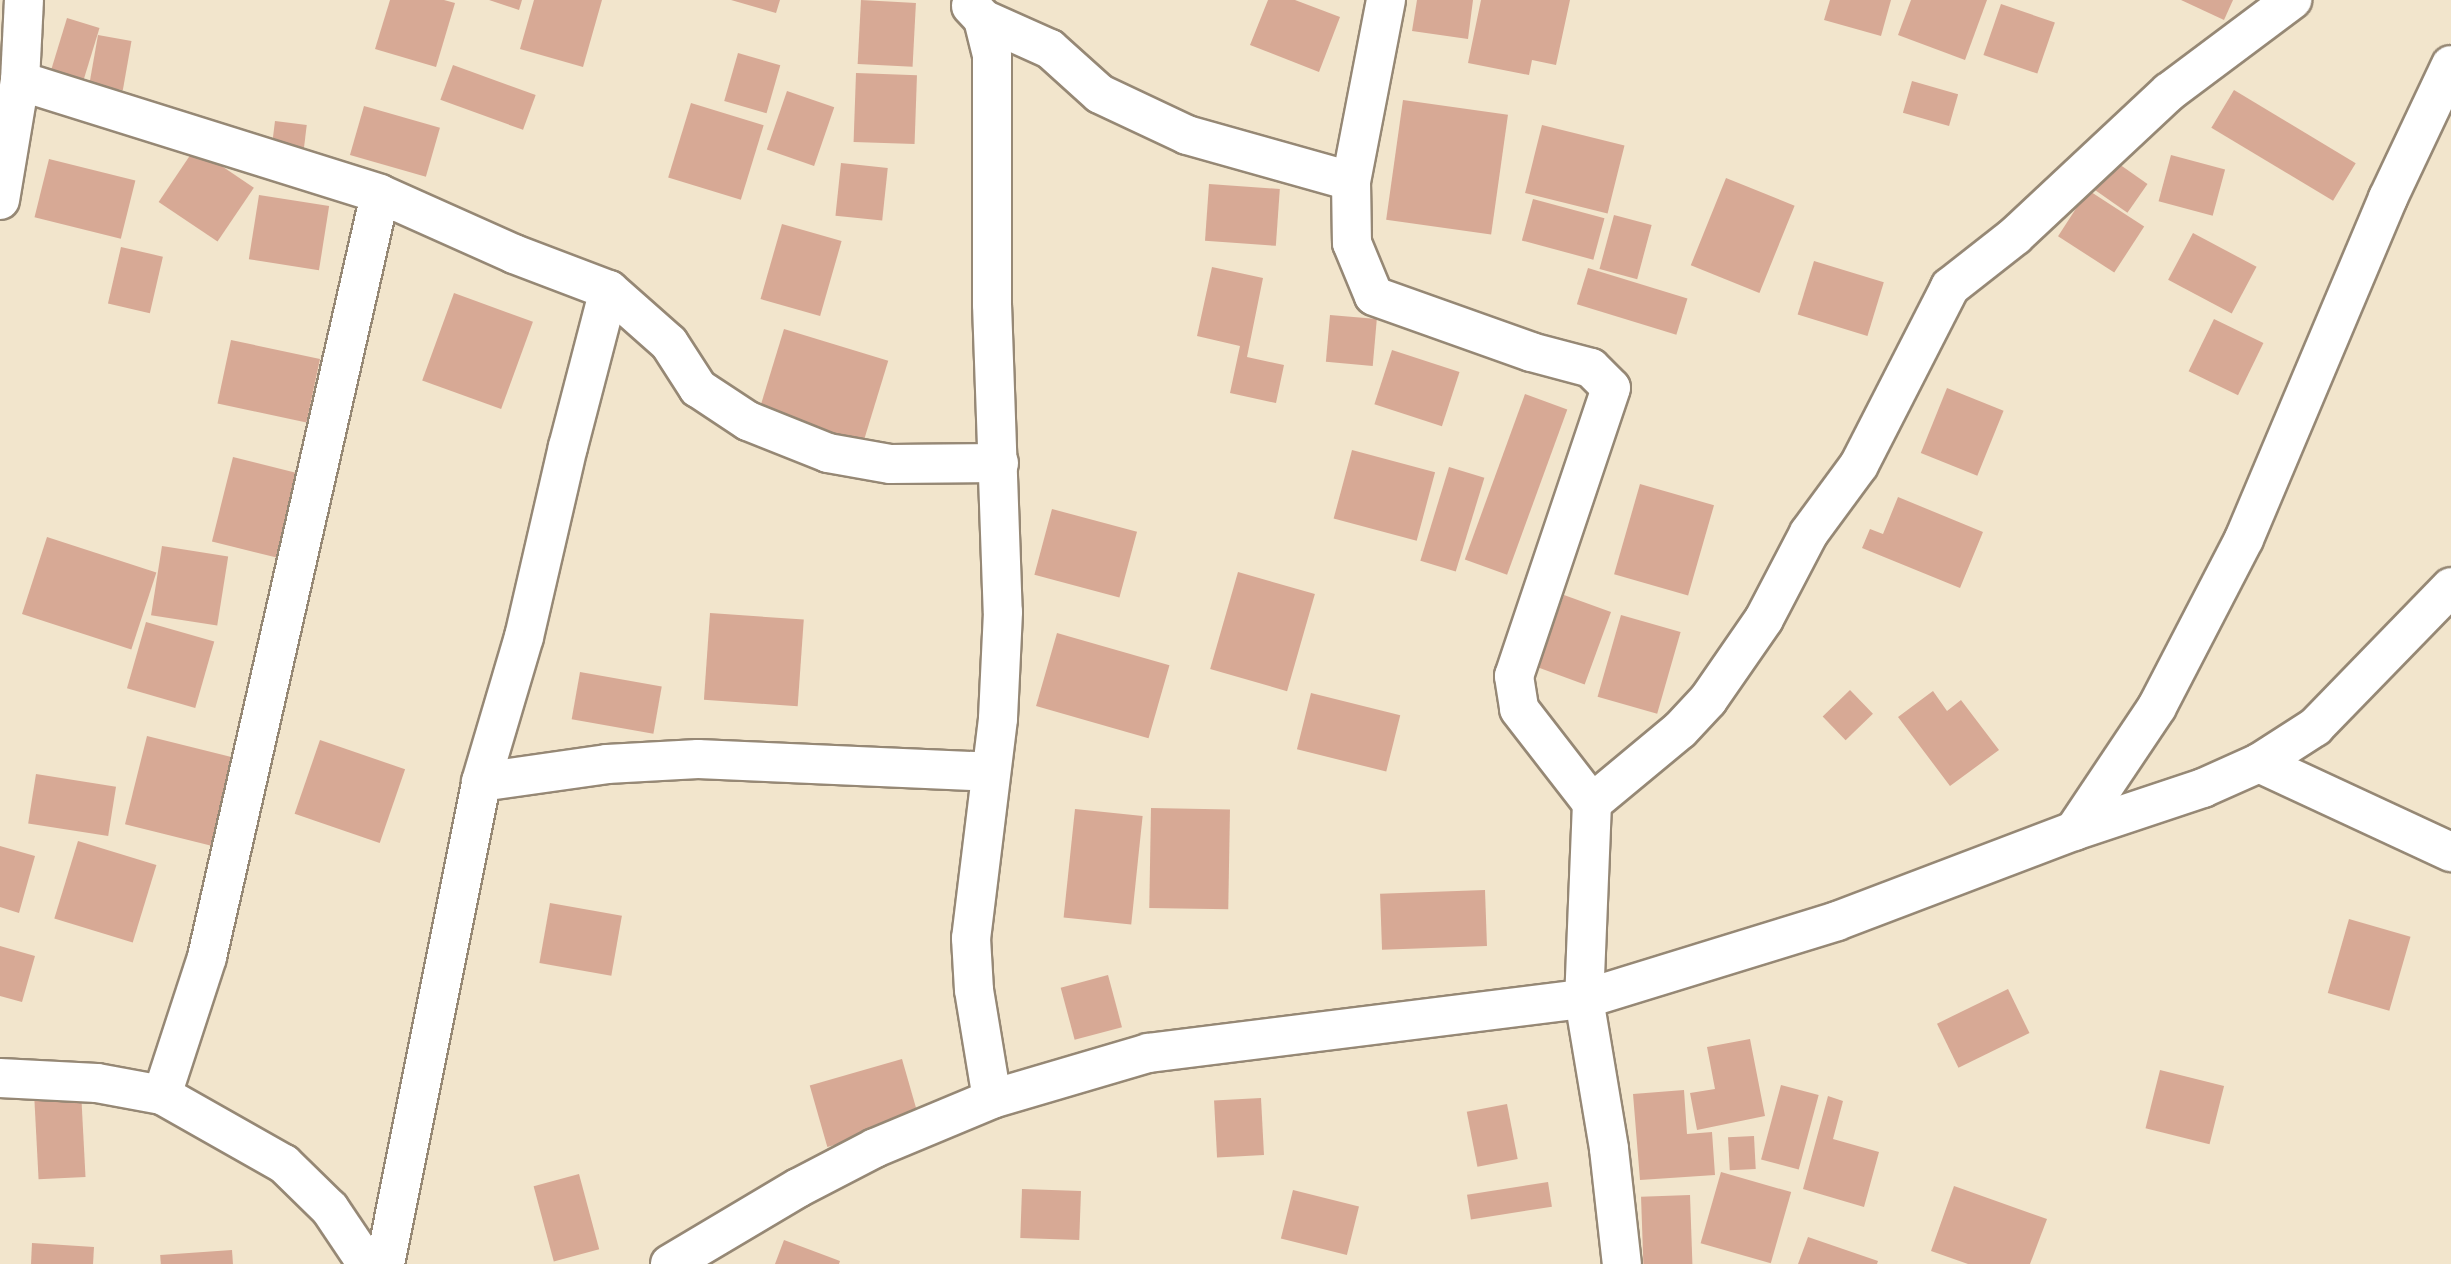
<!DOCTYPE html>
<html>
<head>
<meta charset="utf-8">
<style>
  body { margin:0 }
  #map { position:relative; width:2451px; height:1264px; overflow:hidden; background:#f2e5cc; font-family:Caveat,sans-serif }
  div>[style] { position:absolute }
  .building>* { inset:0; background:#d7a995; transform-origin:0 0 }
  .roads { filter:drop-shadow(2px 0 #968875) drop-shadow(-2px 0 #968875) drop-shadow(0 2px #968875) drop-shadow(0 -2px #968875) }
  .street>* { height:38px; margin:-19px; padding:0 19px; transform-origin:19px; border-radius:19px; background:#fff }
  span { translate:-50% -50%; white-space:nowrap; text-align:center; line-height:1.15; -webkit-text-stroke:7px #f7f3e8; paint-order:stroke }
</style>
</head>
<body>
<div id="map">
  <div class="building">
    <i style="clip-path:polygon(390px 0,444px 0,455px 3px,436px 67px,375px 49px)"></i>
    <i style="clip-path:polygon(489px 0,522px 0,519px 10px)"></i>
    <i style="clip-path:polygon(534px 0,602px 0,583px 67px,520px 49px)"></i>
    <i style="clip-path:polygon(731px 0,780px 0,776px 13px)"></i>
    <i style="left:861px;top:0;width:55px;height:64px;rotate:3deg"></i>
    <i style="clip-path:polygon(1268px 0,1295px 0,1340px 17px,1319px 72px,1250px 45px)"></i>
    <i style="clip-path:polygon(1417px 0,1473px 0,1468px 39px,1412px 31px)"></i>
    <i style="clip-path:polygon(1481px 0,1570px 0,1556px 65px,1532px 60px,1529px 75px,1468px 63px)"></i>
    <i style="clip-path:polygon(1830px 0,1891px 0,1881px 36px,1824px 20px)"></i>
    <i style="clip-path:polygon(1911px 0,1987px 0,1965px 60px,1898px 35px)"></i>
    <i style="clip-path:polygon(2181px 0,2233px 0,2224px 20px)"></i>
    <i style="left:2001px;top:4px;width:57px;height:54px;rotate:19deg"></i>
    <i style="left:67px;top:18px;width:34px;height:54px;rotate:17deg"></i>
    <i style="left:98px;top:35px;width:34px;height:50px;rotate:10deg"></i>
    <i style="left:738px;top:53px;width:44px;height:50px;rotate:16deg"></i>
    <i style="left:453px;top:65px;width:88px;height:37px;rotate:20deg"></i>
    <i style="left:856px;top:73px;width:61px;height:69px;rotate:2deg"></i>
    <i style="left:1912px;top:81px;width:48px;height:33px;rotate:16deg"></i>
    <i style="left:2234px;top:90px;width:142px;height:44px;rotate:31deg"></i>
    <i style="left:787px;top:91px;width:50px;height:62px;rotate:19deg"></i>
    <i style="left:1403px;top:100px;width:106px;height:121px;rotate:8deg"></i>
    <i style="left:691px;top:103px;width:76px;height:78px;rotate:17deg"></i>
    <i style="left:364px;top:106px;width:79px;height:51px;rotate:16deg"></i>
    <i style="left:275px;top:121px;width:32px;height:26px;rotate:7deg"></i>
    <i style="left:1542px;top:125px;width:85px;height:70px;rotate:14deg"></i>
    <i style="left:195px;top:148px;width:71px;height:65px;rotate:34deg"></i>
    <i style="left:2171px;top:155px;width:56px;height:48px;rotate:15deg"></i>
    <i style="left:2109px;top:157px;width:47px;height:35px;rotate:35deg"></i>
    <i style="left:49px;top:159px;width:89px;height:60px;rotate:14deg"></i>
    <i style="left:841px;top:163px;width:47px;height:53px;rotate:6deg"></i>
    <i style="left:1726px;top:178px;width:74px;height:94px;rotate:22deg"></i>
    <i style="left:1209px;top:184px;width:71px;height:57px;rotate:4deg"></i>
    <i style="left:2088px;top:190px;width:67px;height:55px;rotate:33deg"></i>
    <i style="left:259px;top:195px;width:71px;height:65px;rotate:9deg"></i>
    <i style="left:1533px;top:199px;width:74px;height:43px;rotate:15deg"></i>
    <i style="left:1614px;top:215px;width:39px;height:56px;rotate:15deg"></i>
    <i style="left:782px;top:224px;width:62px;height:78px;rotate:16deg"></i>
    <i style="left:2193px;top:233px;width:72px;height:53px;rotate:28deg"></i>
    <i style="left:121px;top:247px;width:43px;height:58px;rotate:13deg"></i>
    <i style="left:1814px;top:261px;width:73px;height:56px;rotate:17deg"></i>
    <i style="clip-path:polygon(1212px 267px,1263px 278px,1247px 357px,1284px 365px,1276px 403px,1230px 393px,1240px 346px,1197px 336px)"></i>
    <i style="left:1588px;top:268px;width:104px;height:38px;rotate:17deg"></i>
    <i style="left:454px;top:293px;width:84px;height:93px;rotate:20deg"></i>
    <i style="left:1330px;top:315px;width:47px;height:47px;rotate:5deg"></i>
    <i style="left:2214px;top:319px;width:55px;height:58px;rotate:26deg"></i>
    <i style="left:784px;top:329px;width:109px;height:93px;rotate:17deg"></i>
    <i style="left:231px;top:340px;width:91px;height:65px;rotate:12deg"></i>
    <i style="left:1392px;top:350px;width:71px;height:57px;rotate:18deg"></i>
    <i style="left:1947px;top:388px;width:61px;height:70px;rotate:22deg"></i>
    <i style="left:1525px;top:394px;width:45px;height:176px;rotate:20deg"></i>
    <i style="left:1352px;top:450px;width:86px;height:71px;rotate:15deg"></i>
    <i style="left:233px;top:457px;width:75px;height:87px;rotate:14deg"></i>
    <i style="left:1449px;top:467px;width:37px;height:98px;rotate:17deg"></i>
    <i style="left:1640px;top:484px;width:77px;height:94px;rotate:16deg"></i>
    <i style="clip-path:polygon(1898px 497px,1983px 532px,1960px 588px,1862px 548px,1870px 529px,1883px 534px)"></i>
    <i style="left:1052px;top:509px;width:88px;height:68px;rotate:15deg"></i>
    <i style="left:47px;top:537px;width:115px;height:81px;rotate:18deg"></i>
    <i style="left:162px;top:546px;width:67px;height:70px;rotate:9deg"></i>
    <i style="left:1238px;top:572px;width:80px;height:101px;rotate:16deg"></i>
    <i style="left:1564px;top:595px;width:50px;height:77px;rotate:20deg"></i>
    <i style="left:710px;top:613px;width:94px;height:87px;rotate:4deg"></i>
    <i style="left:1621px;top:615px;width:62px;height:85px;rotate:16deg"></i>
    <i style="left:146px;top:622px;width:71px;height:69px;rotate:16deg"></i>
    <i style="left:1057px;top:633px;width:117px;height:76px;rotate:16deg"></i>
    <i style="left:580px;top:672px;width:83px;height:48px;rotate:10deg"></i>
    <i style="left:1850px;top:690px;width:33px;height:38px;rotate:46deg"></i>
    <i style="clip-path:polygon(1933px 691px,1947px 711px,1961px 700px,1999px 750px,1950px 786px,1898px 717px)"></i>
    <i style="left:1311px;top:693px;width:92px;height:58px;rotate:14deg"></i>
    <i style="left:147px;top:736px;width:89px;height:91px;rotate:14deg"></i>
    <i style="left:320px;top:740px;width:90px;height:78px;rotate:19deg"></i>
    <i style="left:36px;top:774px;width:81px;height:50px;rotate:9deg"></i>
    <i style="left:1151px;top:808px;width:79px;height:100px;rotate:1deg"></i>
    <i style="left:1075px;top:809px;width:68px;height:109px;rotate:6deg"></i>
    <i style="left:78px;top:841px;width:82px;height:81px;rotate:17deg"></i>
    <i style="clip-path:polygon(0 846px,35px 856px,19px 913px,0 907px)"></i>
    <i style="left:1485px;top:890px;width:56px;height:105px;rotate:88deg"></i>
    <i style="left:550px;top:903px;width:73px;height:61px;rotate:10deg"></i>
    <i style="left:2349px;top:919px;width:64px;height:77px;rotate:16deg"></i>
    <i style="clip-path:polygon(0 946px,35px 956px,22px 1002px,0 996px)"></i>
    <i style="left:1108px;top:975px;width:54px;height:49px;rotate:75deg"></i>
    <i style="left:2008px;top:989px;width:49px;height:79px;rotate:64deg"></i>
    <i style="clip-path:polygon(1750px 1039px,1765px 1116px,1697px 1130px,1690px 1093px,1715px 1089px,1707px 1047px)"></i>
    <i style="left:902px;top:1059px;width:64px;height:96px;rotate:74deg"></i>
    <i style="left:2160px;top:1070px;width:66px;height:60px;rotate:14deg"></i>
    <i style="left:1781px;top:1085px;width:39px;height:77px;rotate:15deg"></i>
    <i style="clip-path:polygon(1684px 1090px,1687px 1134px,1712px 1132px,1715px 1175px,1640px 1180px,1633px 1094px)"></i>
    <i style="left:81px;top:1091px;width:86px;height:47px;rotate:87deg"></i>
    <i style="clip-path:polygon(1828px 1096px,1843px 1101px,1833px 1139px,1879px 1152px,1864px 1207px,1803px 1189px)"></i>
    <i style="left:1261px;top:1098px;width:57px;height:47px;rotate:87deg"></i>
    <i style="left:1507px;top:1104px;width:56px;height:41px;rotate:79deg"></i>
    <i style="left:1754px;top:1136px;width:33px;height:26px;rotate:87deg"></i>
    <i style="left:1721px;top:1172px;width:73px;height:74px;rotate:16deg"></i>
    <i style="left:579px;top:1174px;width:78px;height:47px;rotate:75deg"></i>
    <i style="left:1548px;top:1182px;width:25px;height:82px;rotate:81deg"></i>
    <i style="clip-path:polygon(1954px 1186px,2047px 1219px,2030px 1264px,1968px 1264px,1931px 1251px)"></i>
    <i style="left:1022px;top:1189px;width:59px;height:49px;rotate:2deg"></i>
    <i style="left:1293px;top:1190px;width:68px;height:50px;rotate:14deg"></i>
    <i style="left:1690px;top:1195px;width:69px;height:49px;rotate:88deg"></i>
    <i style="clip-path:polygon(1808px 1237px,1878px 1261px,1877px 1264px,1798px 1264px)"></i>
    <i style="clip-path:polygon(784px 1240px,840px 1261px,839px 1264px,775px 1264px)"></i>
    <i style="clip-path:polygon(32px 1243px,94px 1247px,93px 1264px,31px 1264px)"></i>
    <i style="left:232px;top:1250px;width:14px;height:72px;rotate:86deg"></i>
  </div>
  <div class="roads">
    <div class="street">
      <i style="left:1386px;top:0;width:184px;rotate:100.9deg"></i>
      <i style="left:1351px;top:181px;width:62px;rotate:89.1deg"></i>
      <i style="left:1352px;top:243px;width:57px;rotate:67.5deg"></i>
      <i style="left:1374px;top:296px;width:167px;rotate:19.6deg"></i>
      <i style="left:1531px;top:352px;width:62px;rotate:14.9deg"></i>
      <i style="left:1591px;top:368px;width:28px;rotate:45deg"></i>
      <i style="left:1611px;top:388px;width:304px;rotate:108.6deg"></i>
      <i style="left:1514px;top:676px;width:33px;rotate:81deg"></i>
      <i style="left:1519px;top:709px;width:119px;rotate:52.2deg"></i>
      <i style="left:1592px;top:803px;width:196px;rotate:92.3deg"></i>
      <i style="left:1584px;top:999px;width:152px;rotate:80.5deg"></i>
      <i style="left:1609px;top:1149px;width:116px;rotate:83.6deg"></i>
      <i style="left:971px;top:6px;width:18px;rotate:47deg"></i>
      <i style="left:983px;top:19px;width:73px;rotate:24.1deg"></i>
      <i style="left:1050px;top:49px;width:67px;rotate:42deg"></i>
      <i style="left:1100px;top:94px;width:96px;rotate:25.2deg"></i>
      <i style="left:1187px;top:135px;width:170px;rotate:15.7deg"></i>
      <i style="left:983px;top:19px;width:37px;rotate:76deg"></i>
      <i style="left:992px;top:55px;width:249px;rotate:90deg"></i>
      <i style="left:992px;top:304px;width:308px;rotate:88deg"></i>
      <i style="left:1003px;top:612px;width:107px;rotate:92.7deg"></i>
      <i style="left:998px;top:719px;width:221px;rotate:97deg"></i>
      <i style="left:971px;top:938px;width:52px;rotate:86.7deg"></i>
      <i style="left:974px;top:990px;width:110px;rotate:80.6deg"></i>
      <i style="left:20px;top:81px;width:377px;rotate:17.4deg"></i>
      <i style="left:380px;top:194px;width:147px;rotate:24.1deg"></i>
      <i style="left:514px;top:254px;width:102px;rotate:20.8deg"></i>
      <i style="left:609px;top:290px;width:80px;rotate:41.5deg"></i>
      <i style="left:669px;top:343px;width:54px;rotate:57.2deg"></i>
      <i style="left:698px;top:388px;width:60px;rotate:33.4deg"></i>
      <i style="left:748px;top:421px;width:86px;rotate:21.8deg"></i>
      <i style="left:828px;top:453px;width:63px;rotate:10.1deg"></i>
      <i style="left:890px;top:464px;width:109px;rotate:-0.5deg"></i>
      <i style="left:0;top:200px;width:121px;rotate:-80.5deg"></i>
      <i style="left:20px;top:81px;width:81px;rotate:-87.2deg"></i>
      <i style="left:2259px;top:763px;width:212px;rotate:24.9deg"></i>
      <i style="left:481px;top:782px;width:127px;rotate:-8.1deg"></i>
      <i style="left:607px;top:764px;width:91px;rotate:-3.1deg"></i>
      <i style="left:698px;top:759px;width:293px;rotate:2.5deg"></i>
      <i style="left:1592px;top:803px;width:114px;rotate:-39.7deg"></i>
      <i style="left:1680px;top:730px;width:41px;rotate:-47deg"></i>
      <i style="left:1708px;top:700px;width:98px;rotate:-55.3deg"></i>
      <i style="left:1764px;top:619px;width:97px;rotate:-62.4deg"></i>
      <i style="left:1809px;top:533px;width:84px;rotate:-53.7deg"></i>
      <i style="left:1859px;top:465px;width:200px;rotate:-62.9deg"></i>
      <i style="left:1950px;top:287px;width:83px;rotate:-38.1deg"></i>
      <i style="left:2015px;top:236px;width:211px;rotate:-43.1deg"></i>
      <i style="left:2169px;top:92px;width:154px;rotate:-36.8deg"></i>
      <i style="left:2074px;top:831px;width:149px;rotate:-56.2deg"></i>
      <i style="left:2157px;top:707px;width:189px;rotate:-62.6deg"></i>
      <i style="left:2244px;top:539px;width:370px;rotate:-67.1deg"></i>
      <i style="left:2388px;top:198px;width:147px;rotate:-64.7deg"></i>
      <i style="left:0;top:1078px;width:97px;rotate:3deg"></i>
      <i style="left:97px;top:1083px;width:66px;rotate:10.5deg"></i>
      <i style="left:162px;top:1095px;width:140px;rotate:29.5deg"></i>
      <i style="left:284px;top:1164px;width:64px;rotate:44.4deg"></i>
      <i style="left:330px;top:1209px;width:66px;rotate:56.1deg"></i>
      <i style="left:162px;top:1095px;width:145px;rotate:-71.9deg"></i>
      <i style="left:207px;top:957px;width:782px;rotate:-77.22deg"></i>
      <i style="left:385px;top:1264px;width:491px;rotate:-78.7deg"></i>
      <i style="left:481px;top:782px;width:151px;rotate:-73.5deg"></i>
      <i style="left:524px;top:637px;width:195px;rotate:-77deg"></i>
      <i style="left:568px;top:447px;width:162px;rotate:-75.4deg"></i>
      <i style="left:670px;top:1264px;width:149px;rotate:-30.7deg"></i>
      <i style="left:798px;top:1188px;width:87px;rotate:-27.5deg"></i>
      <i style="left:875px;top:1148px;width:127px;rotate:-22.7deg"></i>
      <i style="left:992px;top:1099px;width:163px;rotate:-16.4deg"></i>
      <i style="left:1148px;top:1053px;width:439px;rotate:-7.1deg"></i>
      <i style="left:1584px;top:999px;width:265px;rotate:-17.1deg"></i>
      <i style="left:1837px;top:921px;width:254px;rotate:-20.8deg"></i>
      <i style="left:2074px;top:831px;width:136px;rotate:-18.4deg"></i>
      <i style="left:2203px;top:788px;width:61px;rotate:-24.1deg"></i>
      <i style="left:2259px;top:763px;width:67px;rotate:-32.7deg"></i>
      <i style="left:2315px;top:727px;width:195px;rotate:-45.8deg"></i>
    </div>
  </div>
</div>
</body>
</html>
